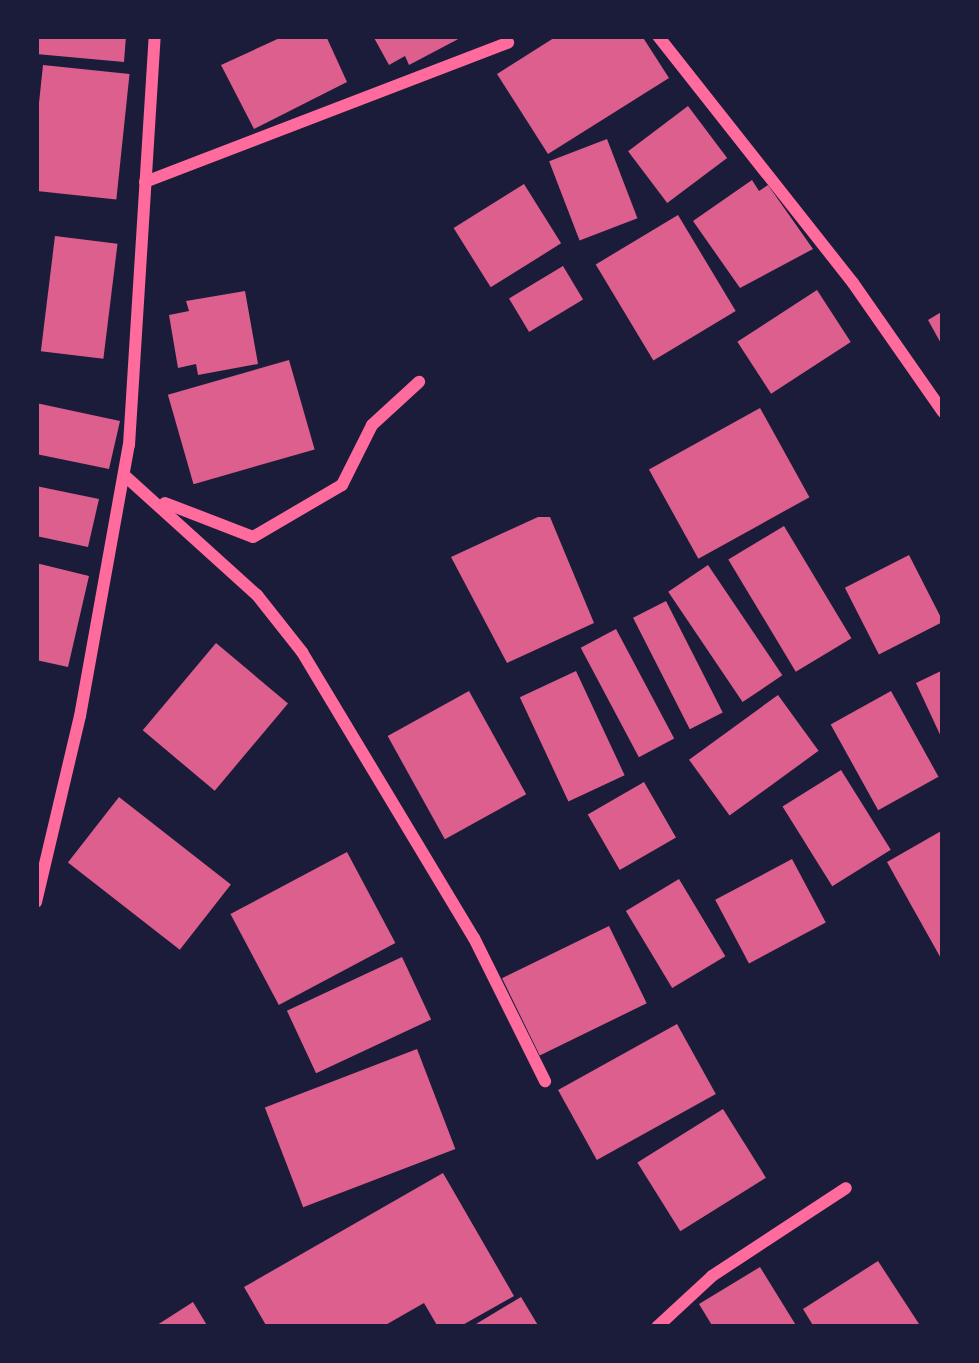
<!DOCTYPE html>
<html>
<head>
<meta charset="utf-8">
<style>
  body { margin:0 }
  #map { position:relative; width:979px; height:1363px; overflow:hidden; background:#1b1b3a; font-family:Cabin,sans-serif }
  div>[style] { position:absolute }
  .building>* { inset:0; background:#dd5f8e; transform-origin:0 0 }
  .minor>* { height:12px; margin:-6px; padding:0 6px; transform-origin:6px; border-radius:6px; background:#ff6b9d }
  span { translate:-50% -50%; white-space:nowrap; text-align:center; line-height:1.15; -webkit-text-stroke:12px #1b1b3a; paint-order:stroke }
  .frame { position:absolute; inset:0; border:39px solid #1b1b3a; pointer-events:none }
</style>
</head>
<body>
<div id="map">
  <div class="building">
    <i style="clip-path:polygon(36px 36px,126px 36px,124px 62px,36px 54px)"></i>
    <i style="clip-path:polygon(284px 36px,326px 36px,347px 82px,254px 129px,221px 65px)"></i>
    <i style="clip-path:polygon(373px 36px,464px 36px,409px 65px,405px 56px,389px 65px)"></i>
    <i style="clip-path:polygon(557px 36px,642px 36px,669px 78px,548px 154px,497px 74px)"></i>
    <i style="left:43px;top:65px;width:87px;height:126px;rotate:6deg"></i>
    <i style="left:688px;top:106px;width:65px;height:75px;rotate:53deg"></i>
    <i style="left:607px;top:139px;width:85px;height:62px;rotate:69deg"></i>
    <i style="clip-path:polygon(752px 180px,759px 191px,768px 185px,813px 249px,740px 288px,693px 221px)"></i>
    <i style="left:524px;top:184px;width:70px;height:83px;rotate:58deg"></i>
    <i style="left:678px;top:215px;width:112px;height:96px;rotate:59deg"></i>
    <i style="left:55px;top:236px;width:63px;height:116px;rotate:7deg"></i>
    <i style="left:563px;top:266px;width:39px;height:63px;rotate:59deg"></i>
    <i style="left:817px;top:290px;width:62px;height:95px;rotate:57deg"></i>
    <i style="clip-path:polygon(245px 291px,258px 364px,198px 375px,196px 364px,178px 368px,169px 315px,189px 311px,186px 301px)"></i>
    <i style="clip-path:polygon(943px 311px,943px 347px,928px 320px)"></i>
    <i style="left:289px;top:360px;width:93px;height:126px;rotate:74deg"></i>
    <i style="clip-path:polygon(36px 403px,120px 421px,109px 469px,36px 454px)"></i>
    <i style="left:760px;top:408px;width:102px;height:127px;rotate:61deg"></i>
    <i style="clip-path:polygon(36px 486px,99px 499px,88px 547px,36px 536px)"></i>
    <i style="clip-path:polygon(538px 517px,550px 517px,594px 623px,507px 663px,451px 557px)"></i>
    <i style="left:784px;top:526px;width:131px;height:65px;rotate:59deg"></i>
    <i style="left:909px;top:555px;width:75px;height:72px;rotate:63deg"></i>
    <i style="clip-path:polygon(36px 563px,89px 576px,68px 667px,36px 660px)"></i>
    <i style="left:708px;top:565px;width:133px;height:48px;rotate:56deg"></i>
    <i style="left:666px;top:601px;width:125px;height:37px;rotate:63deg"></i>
    <i style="left:616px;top:629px;width:124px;height:40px;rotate:62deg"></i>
    <i style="left:216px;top:643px;width:94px;height:114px;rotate:40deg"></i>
    <i style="clip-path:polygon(943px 670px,943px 741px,916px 683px)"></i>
    <i style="left:576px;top:671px;width:115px;height:62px;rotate:65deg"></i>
    <i style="left:469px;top:691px;width:118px;height:93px;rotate:61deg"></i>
    <i style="left:891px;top:691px;width:98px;height:69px;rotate:61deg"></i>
    <i style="left:778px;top:695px;width:69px;height:110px;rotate:54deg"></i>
    <i style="left:841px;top:770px;width:94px;height:69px;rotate:58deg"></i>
    <i style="left:644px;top:782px;width:64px;height:65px;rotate:60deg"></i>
    <i style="left:119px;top:797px;width:142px;height:83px;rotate:38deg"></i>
    <i style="clip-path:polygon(943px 830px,943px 962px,887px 862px)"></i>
    <i style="left:347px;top:852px;width:103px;height:132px;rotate:62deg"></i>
    <i style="left:792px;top:859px;width:72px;height:87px;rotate:62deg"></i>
    <i style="left:679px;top:879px;width:90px;height:62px;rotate:59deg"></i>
    <i style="left:609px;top:926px;width:86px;height:119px;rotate:64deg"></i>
    <i style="left:402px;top:957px;width:69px;height:127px;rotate:65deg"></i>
    <i style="left:677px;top:1024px;width:80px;height:136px;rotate:61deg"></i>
    <i style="left:417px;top:1049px;width:107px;height:163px;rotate:69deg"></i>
    <i style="left:723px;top:1109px;width:81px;height:101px;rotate:58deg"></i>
    <i style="clip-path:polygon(443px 1173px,514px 1296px,459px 1327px,438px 1327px,424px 1303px,382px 1327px,267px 1327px,244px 1287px)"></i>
    <i style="clip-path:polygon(878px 1261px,921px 1327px,814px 1327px,803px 1309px)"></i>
    <i style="clip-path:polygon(760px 1267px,797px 1327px,713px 1327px,699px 1304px)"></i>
    <i style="clip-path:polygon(521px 1297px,539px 1327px,471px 1327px)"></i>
    <i style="clip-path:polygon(193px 1302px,208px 1327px,154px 1327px)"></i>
  </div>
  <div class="minor">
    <i style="left:658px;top:36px;width:315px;rotate:51.7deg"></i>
    <i style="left:853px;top:283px;width:157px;rotate:55.1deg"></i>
    <i style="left:145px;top:182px;width:389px;rotate:-21deg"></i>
    <i style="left:124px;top:475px;width:179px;rotate:42.1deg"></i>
    <i style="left:257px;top:595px;width:73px;rotate:51.7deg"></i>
    <i style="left:302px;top:652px;width:334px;rotate:59deg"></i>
    <i style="left:474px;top:938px;width:160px;rotate:63.6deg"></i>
    <i style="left:165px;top:503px;width:94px;rotate:21.1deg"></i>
    <i style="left:253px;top:537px;width:103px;rotate:-30.3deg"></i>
    <i style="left:342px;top:485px;width:67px;rotate:-63.4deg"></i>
    <i style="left:372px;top:425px;width:64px;rotate:-42.5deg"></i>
    <i style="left:36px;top:902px;width:191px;rotate:-76.7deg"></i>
    <i style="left:80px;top:716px;width:275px;rotate:-79.8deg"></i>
    <i style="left:129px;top:445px;width:410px;rotate:-86.4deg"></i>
    <i style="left:657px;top:1327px;width:75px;rotate:-42.8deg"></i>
    <i style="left:712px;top:1276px;width:160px;rotate:-33.3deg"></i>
  </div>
  <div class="frame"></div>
</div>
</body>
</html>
